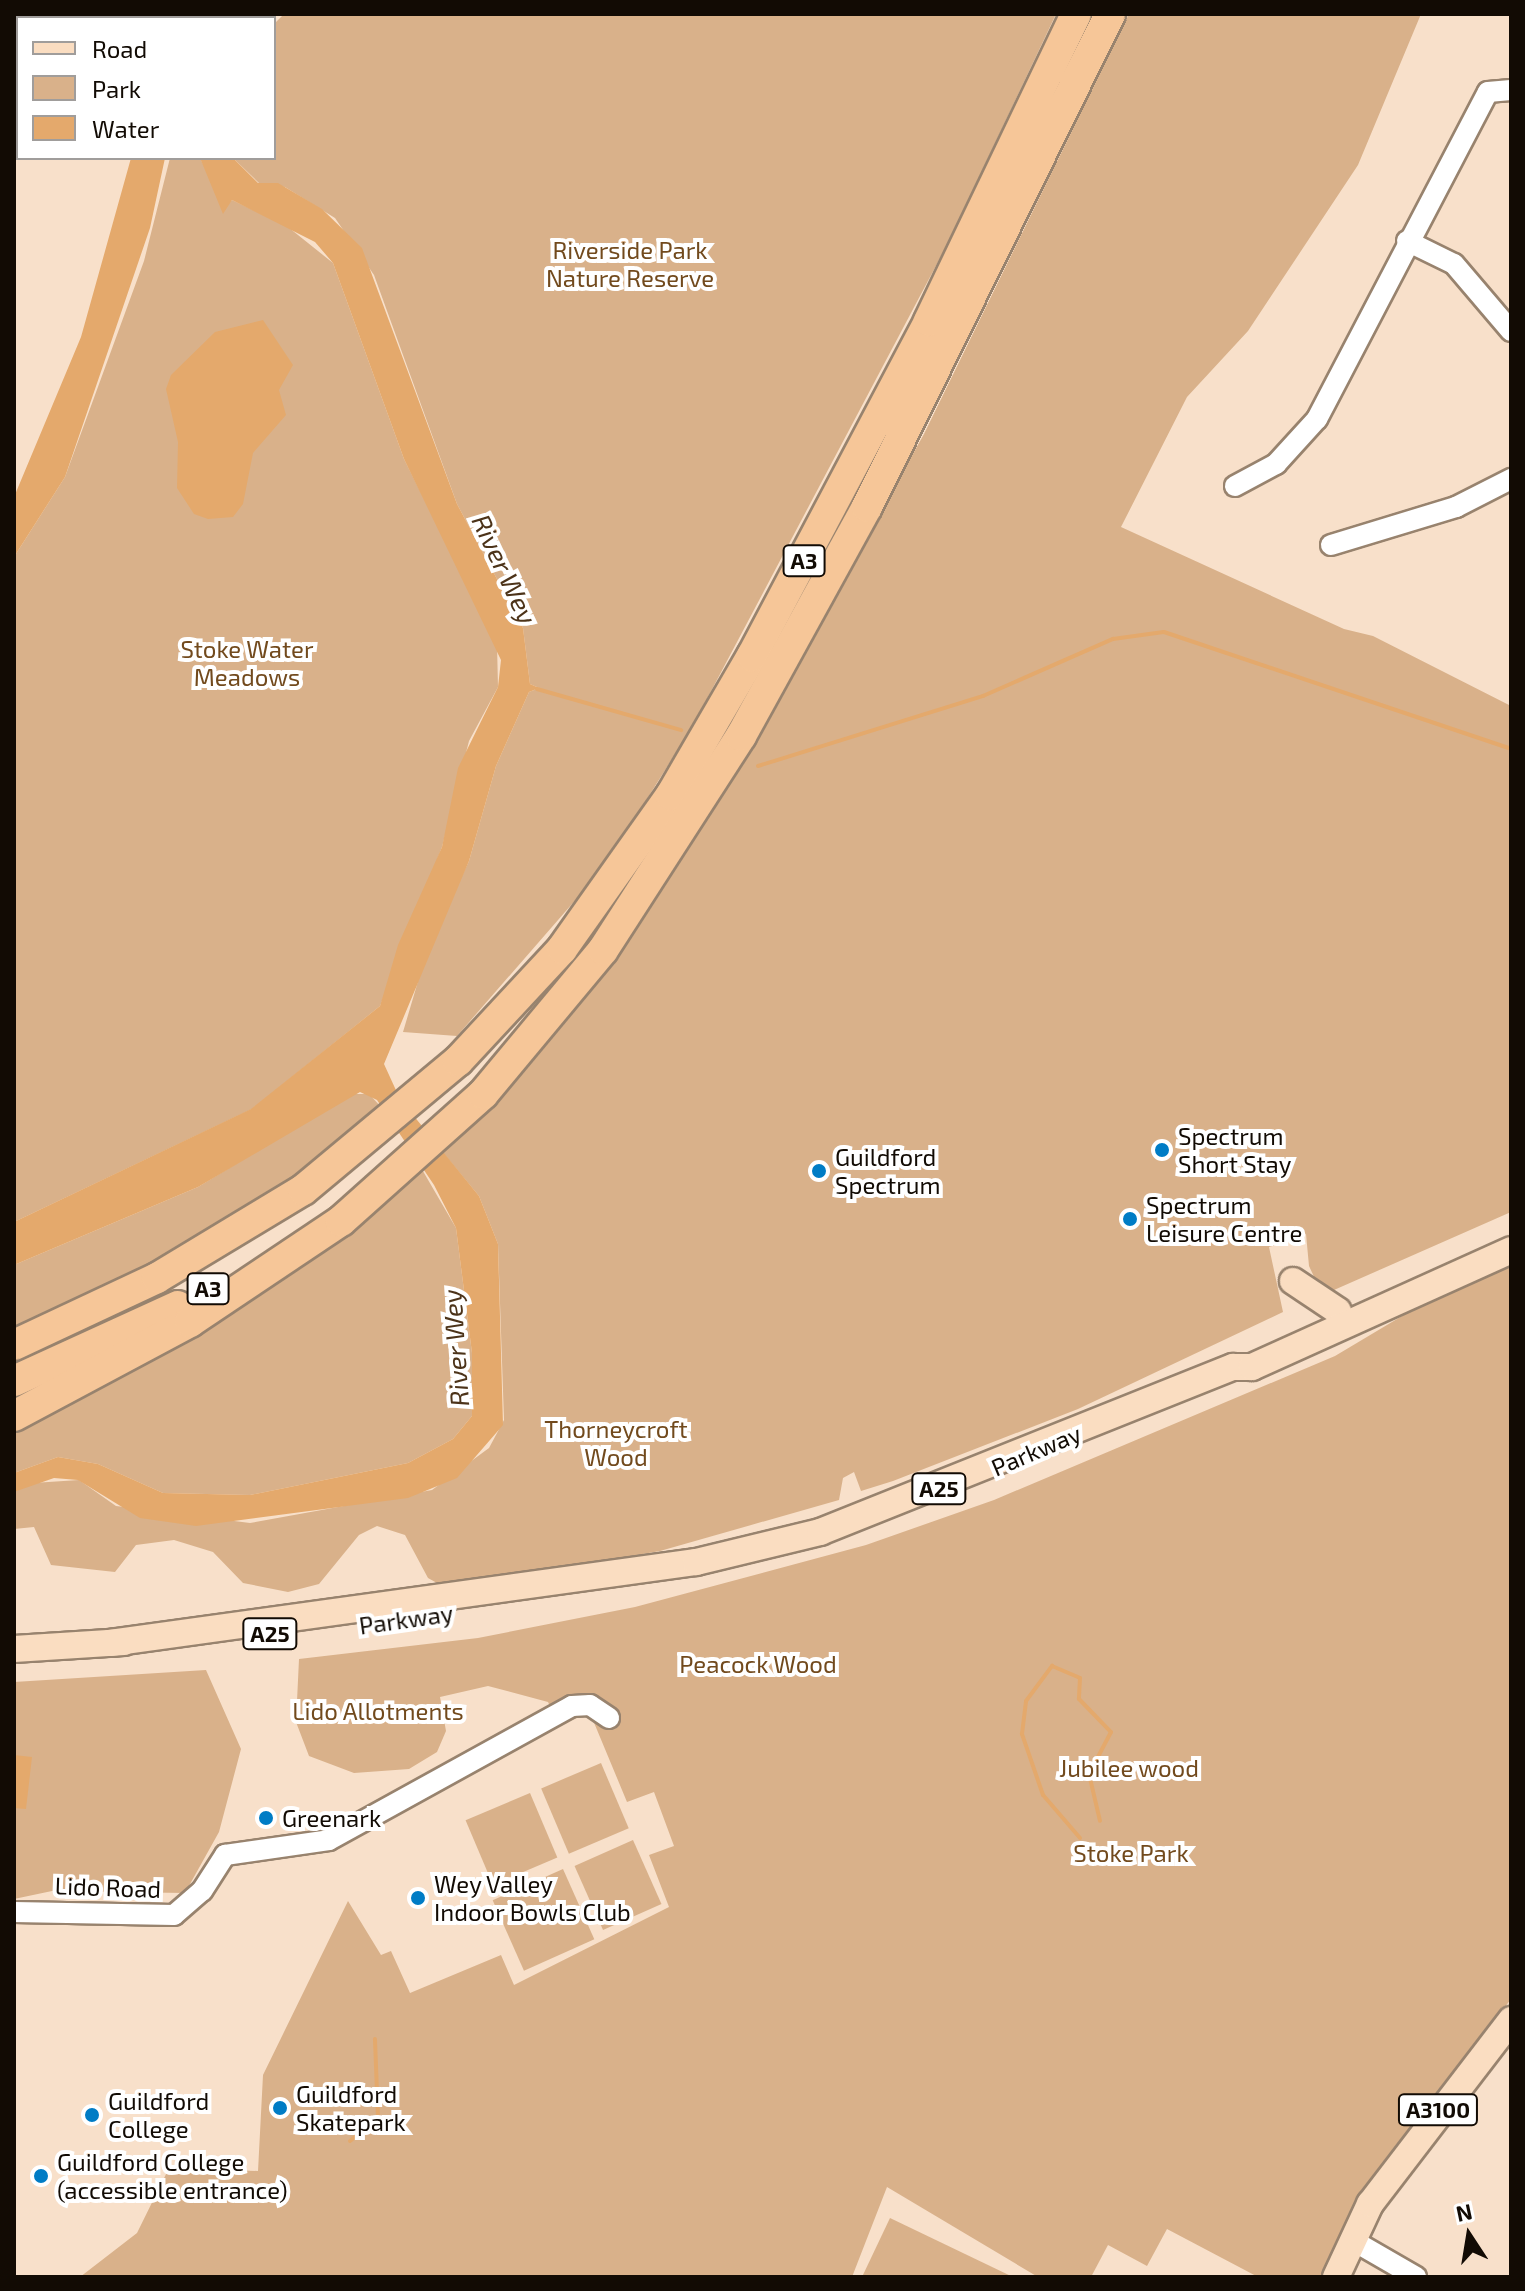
<!DOCTYPE html>
<html>
<head>
<meta charset="utf-8">
<style>
  body { margin:0 }
  #map { position:relative; width:1525px; height:2291px; overflow:hidden; background:#f8e0ca; font-family:"Exo 2",sans-serif }
  div>[style] { position:absolute }
  .green>* { inset:0; background:#d9b18a; transform-origin:0 0 }
  .water>* { inset:0; background:#e4a96c }
  .stream>* { height:4px; margin:-2px; padding:0 2px; transform-origin:2px; border-radius:2px; background:#e4a96c }
  .roads { filter:drop-shadow(2px 0 #98836e) drop-shadow(-2px 0 #98836e) drop-shadow(0 2px #98836e) drop-shadow(0 -2px #98836e) }
  .minor>* { height:20px; margin:-10px; padding:0 10px; transform-origin:10px; border-radius:10px; background:#fff }
  .major>* { height:26px; margin:-13px; padding:0 13px; transform-origin:13px; border-radius:13px; background:#faddc1 }
  .highway>* { height:30px; margin:-15px; padding:0 15px; transform-origin:15px; border-radius:15px; background:#f6c698 }
  .dots>* { width:22px; height:22px; translate:-50% -50%; box-sizing:border-box; border:4px solid #fff; border-radius:50% }
  span { translate:-50% -50%; white-space:nowrap; text-align:center; line-height:1.15; -webkit-text-stroke:8px #fff; paint-order:stroke }
  .shield-label span { padding:2px 6px; background:#fff; border:2px solid; border-radius:6px; -webkit-text-stroke-width:0 }
  .shield-label { font-size:22px; color:#120b04; font-weight:700 }
  .park-label { font-size:24px; color:#724a1d }
  .poi-label { font-size:24px; color:#120b04 }
  .left { translate:0 -50%; text-align:left }
  .street-label { font-size:24px; color:#120b04 }
  .water-label { font-size:26px; color:#4c3319; font-style:italic }
  .frame { position:absolute; inset:0; border:16px solid #120b04; pointer-events:none }
  .legend { position:absolute; left:16px; top:16px; width:260px; height:144px; box-sizing:border-box; background:#fff; border:2px solid #a09d9b; margin:0; padding:10px 14px; list-style:none; font-size:24px; color:#120b04 }
  .legend li { display:flex; align-items:center; gap:16px; height:40px }
  .legend b { width:40px; border:2px solid #a09d9b }
  .north { position:absolute; left:1429px; top:2195px; width:80px; height:80px; -webkit-text-stroke:6px #fff; paint-order:stroke; rotate:348deg; font-size:22px; font-weight:700; line-height:32px; text-align:center; color:#120b04 }
  .north::after { content:''; display:block; margin:auto; width:28px; height:36px; background:#120b04; clip-path:polygon(50% 0,100% 100%,50% 72%,0 100%) }
</style>
</head>
<body>
<div id="map">
  <div class="green">
    <i style="clip-path:polygon(284px 14px,1056px 14px,948px 243px,692px 727px,605px 866px,457px 1036px,403px 1032px,427px 951px,469px 861px,496px 766px,529px 692px,539px 688px,530px 684px,523px 628px,457px 504px,374px 275px,335px 218px,285px 187px,259px 183px,233px 158px,274px 158px,274px 24px)"></i>
    <i style="clip-path:polygon(1129px 14px,1421px 14px,1358px 165px,1248px 331px,1187px 397px,1121px 527px,1344px 629px,1373px 636px,1511px 706px,1511px 1212px,1334px 1290px,1316px 1281px,1309px 1266px,1306px 1234px,1269px 1247px,1283px 1312px,1078px 1409px,893px 1481px,861px 1491px,854px 1472px,843px 1478px,839px 1500px,660px 1551px,446px 1588px,428px 1578px,405px 1535px,377px 1526px,359px 1535px,319px 1584px,288px 1592px,243px 1583px,213px 1552px,174px 1540px,136px 1545px,115px 1572px,51px 1565px,34px 1527px,14px 1529px,14px 1492px,33px 1483px,79px 1480px,116px 1506px,250px 1523px,432px 1490px,489px 1448px,504px 1420px,498px 1244px,479px 1196px,440px 1149px,523px 1069px,604px 973px,738px 767px,924px 434px)"></i>
    <i style="clip-path:polygon(170px 158px,200px 158px,225px 207px,232px 200px,288px 227px,333px 263px,404px 459px,497px 644px,498px 687px,469px 741px,442px 847px,380px 1006px,252px 1109px,14px 1222px,14px 557px,65px 477px,144px 261px)"></i>
    <i style="clip-path:polygon(351px 1094px,369px 1094px,382px 1108px,295px 1177px,137px 1273px,14px 1327px,14px 1265px,198px 1187px)"></i>
    <i style="clip-path:polygon(420px 1166px,456px 1228px,472px 1353px,472px 1416px,453px 1439px,408px 1463px,250px 1495px,163px 1493px,98px 1464px,58px 1457px,14px 1473px,14px 1427px)"></i>
    <i style="clip-path:polygon(1511px 1251px,1511px 1999px,1370px 2182px,1322px 2277px,1258px 2277px,1167px 2229px,1147px 2266px,1108px 2245px,1091px 2277px,1038px 2277px,887px 2187px,852px 2277px,80px 2277px,137px 2233px,169px 2168px,258px 2171px,263px 2075px,348px 1901px,381px 1955px,391px 1951px,410px 1993px,501px 1955px,514px 1985px,669px 1907px,649px 1855px,674px 1846px,654px 1792px,627px 1802px,590px 1713px,559px 1725px,548px 1702px,488px 1686px,440px 1697px,446px 1731px,437px 1752px,409px 1769px,354px 1773px,309px 1756px,296px 1722px,299px 1659px,478px 1638px,635px 1607px,866px 1545px,994px 1500px,1335px 1356px)"></i>
    <i style="clip-path:polygon(206px 1670px,241px 1749px,219px 1832px,185px 1893px,52px 1891px,14px 1899px,14px 1682px)"></i>
    <i style="left:601px;top:1763px;width:71px;height:65px;rotate:67deg"></i>
    <i style="left:530px;top:1793px;width:70px;height:70px;rotate:67deg"></i>
    <i style="left:633px;top:1840px;width:70px;height:64px;rotate:66deg"></i>
    <i style="left:563px;top:1869px;width:77px;height:77px;rotate:66deg"></i>
    <i style="clip-path:polygon(890px 2218px,1013px 2277px,862px 2277px)"></i>
  </div>
  <div class="water">
    <i style="clip-path:polygon(14px 14px,44px 18px,18px 18px,14px 79px)"></i>
    <i style="clip-path:polygon(47px 14px,137px 14px,136px 18px)"></i>
    <i style="clip-path:polygon(131px 158px,165px 158px,150px 228px,65px 477px,14px 557px,14px 497px,81px 337px)"></i>
    <i style="clip-path:polygon(200px 158px,233px 158px,258px 183px,278px 183px,322px 209px,362px 248px,457px 504px,523px 628px,530px 684px,539px 688px,529px 692px,496px 766px,469px 861px,384px 1064px,400px 1099px,479px 1196px,498px 1244px,503px 1425px,457px 1478px,408px 1498px,196px 1526px,140px 1518px,78px 1480px,54px 1478px,14px 1492px,14px 1473px,58px 1457px,98px 1464px,163px 1493px,250px 1495px,408px 1463px,453px 1439px,472px 1416px,472px 1353px,456px 1228px,434px 1185px,377px 1100px,360px 1092px,198px 1187px,14px 1265px,14px 1222px,251px 1109px,380px 1006px,398px 945px,442px 847px,458px 768px,498px 687px,501px 660px,404px 459px,333px 263px,315px 242px,232px 200px,223px 214px)"></i>
    <i style="clip-path:polygon(263px 320px,293px 365px,279px 390px,286px 415px,253px 453px,243px 504px,233px 517px,208px 519px,194px 514px,177px 488px,178px 442px,166px 389px,171px 375px,215px 332px)"></i>
    <i style="clip-path:polygon(14px 1755px,32px 1757px,26px 1809px,14px 1808px)"></i>
  </div>
  <div class="stream">
    <i style="left:537px;top:689px;width:150px;rotate:15.9deg"></i>
    <i style="left:758px;top:766px;width:236px;rotate:-17.3deg"></i>
    <i style="left:983px;top:696px;width:142px;rotate:-23.7deg"></i>
    <i style="left:1113px;top:639px;width:51px;rotate:-7.8deg"></i>
    <i style="left:1164px;top:632px;width:366px;rotate:18.6deg"></i>
    <i style="left:1080px;top:1838px;width:57px;rotate:-130.7deg"></i>
    <i style="left:1043px;top:1795px;width:65px;rotate:-109deg"></i>
    <i style="left:1022px;top:1734px;width:33px;rotate:-83deg"></i>
    <i style="left:1026px;top:1701px;width:44px;rotate:-53.4deg"></i>
    <i style="left:1052px;top:1666px;width:30px;rotate:23deg"></i>
    <i style="left:1080px;top:1678px;width:21px;rotate:93deg"></i>
    <i style="left:1079px;top:1699px;width:46px;rotate:45.9deg"></i>
    <i style="left:1111px;top:1732px;width:47px;rotate:117.6deg"></i>
    <i style="left:1089px;top:1774px;width:48px;rotate:76.8deg"></i>
    <i style="left:350px;top:2141px;width:36px;rotate:-39deg"></i>
    <i style="left:378px;top:2118px;width:79px;rotate:-92.2deg"></i>
  </div>
  <div class="roads">
    <div class="minor">
      <i style="left:1407px;top:241px;width:52px;rotate:26.1deg"></i>
      <i style="left:1454px;top:264px;width:88px;rotate:49.6deg"></i>
      <i style="left:1235px;top:486px;width:47px;rotate:-28.2deg"></i>
      <i style="left:1276px;top:464px;width:61px;rotate:-47.7deg"></i>
      <i style="left:1317px;top:419px;width:369px;rotate:-62.4deg"></i>
      <i style="left:1488px;top:92px;width:23px;rotate:-5deg"></i>
      <i style="left:1331px;top:545px;width:131px;rotate:-16.9deg"></i>
      <i style="left:1456px;top:507px;width:62px;rotate:-27deg"></i>
      <i style="left:14px;top:1912px;width:160px;rotate:1.1deg"></i>
      <i style="left:174px;top:1915px;width:37px;rotate:-41deg"></i>
      <i style="left:202px;top:1891px;width:43px;rotate:-57.4deg"></i>
      <i style="left:225px;top:1855px;width:105px;rotate:-8.2deg"></i>
      <i style="left:329px;top:1840px;width:277px;rotate:-28.9deg"></i>
      <i style="left:572px;top:1706px;width:18px;rotate:-3deg"></i>
      <i style="left:590px;top:1705px;width:23px;rotate:34deg"></i>
      <i style="left:1352px;top:2240px;width:74px;rotate:30deg"></i>
    </div>
    <div class="major">
      <i style="left:1293px;top:1281px;width:54px;rotate:33.7deg"></i>
      <i style="left:110px;top:1643px;width:592px;rotate:-7.87deg"></i>
      <i style="left:696px;top:1562px;width:128px;rotate:-13.6deg"></i>
      <i style="left:820px;top:1532px;width:445px;rotate:-21.8deg"></i>
      <i style="left:1233px;top:1367px;width:19px"></i>
      <i style="left:1252px;top:1367px;width:284px;rotate:-24.3deg"></i>
      <i style="left:14px;top:1649px;width:110px;rotate:-3.6deg"></i>
      <i style="left:1336px;top:2277px;width:81px;rotate:-65deg"></i>
      <i style="left:1370px;top:2204px;width:232px;rotate:-52.5deg"></i>
    </div>
    <div class="highway">
      <i style="left:14px;top:1345px;width:158px;rotate:-25.1deg"></i>
      <i style="left:157px;top:1278px;width:170px;rotate:-31.1deg"></i>
      <i style="left:303px;top:1190px;width:202px;rotate:-39.8deg"></i>
      <i style="left:458px;top:1061px;width:153px;rotate:-47.1deg"></i>
      <i style="left:562px;top:949px;width:189px;rotate:-54.7deg"></i>
      <i style="left:671px;top:795px;width:161px;rotate:-59.8deg"></i>
      <i style="left:752px;top:656px;width:379px;rotate:-62.1deg"></i>
      <i style="left:929px;top:321px;width:340px;rotate:-64.4deg"></i>
      <i style="left:14px;top:1381px;width:180px;rotate:-24.6deg"></i>
      <i style="left:14px;top:1416px;width:200px;rotate:-28.1deg"></i>
      <i style="left:190px;top:1322px;width:182px;rotate:-33.8deg"></i>
      <i style="left:341px;top:1221px;width:191px;rotate:-41.8deg"></i>
      <i style="left:483px;top:1094px;width:187px;rotate:-50.2deg"></i>
      <i style="left:603px;top:950px;width:255px;rotate:-57.2deg"></i>
      <i style="left:741px;top:736px;width:261px;rotate:-61.2deg"></i>
      <i style="left:867px;top:507px;width:550px;rotate:-63.76deg"></i>
    </div>
  </div>
  <div class="dots">
    <i style="left:1162px;top:1150px;background:#007cc5"></i>
    <i style="left:819px;top:1171px;background:#007cc5"></i>
    <i style="left:1130px;top:1219px;background:#007cc5"></i>
    <i style="left:266px;top:1818px;background:#007cc5"></i>
    <i style="left:418px;top:1898px;background:#007cc5"></i>
    <i style="left:280px;top:2108px;background:#007cc5"></i>
    <i style="left:92px;top:2115px;background:#007cc5"></i>
    <i style="left:41px;top:2176px;background:#007cc5"></i>
  </div>
  <div class="shield-label">
    <span style="left:804px;top:561px">A3</span>
    <span style="left:208px;top:1289px">A3</span>
    <span style="left:939px;top:1489px">A25</span>
    <span style="left:270px;top:1634px">A25</span>
    <span style="left:1438px;top:2110px">A3100</span>
  </div>
  <div class="park-label">
    <span style="left:630px;top:264px">Riverside Park<br>Nature Reserve</span>
    <span style="left:247px;top:663px">Stoke Water<br>Meadows</span>
    <span style="left:616px;top:1443px">Thorneycroft<br>Wood</span>
    <span style="left:758px;top:1664px">Peacock Wood</span>
    <span style="left:378px;top:1711px">Lido Allotments</span>
    <span style="left:1129px;top:1768px">Jubilee wood</span>
    <span style="left:1131px;top:1853px">Stoke Park</span>
  </div>
  <div class="poi-label">
    <span class="left" style="left:1178px;top:1150px">Spectrum<br>Short Stay</span>
    <span class="left" style="left:835px;top:1171px">Guildford<br>Spectrum</span>
    <span class="left" style="left:1146px;top:1219px">Spectrum<br>Leisure Centre</span>
    <span class="left" style="left:282px;top:1818px">Greenark</span>
    <span class="left" style="left:434px;top:1898px">Wey Valley<br>Indoor Bowls Club</span>
    <span class="left" style="left:296px;top:2108px">Guildford<br>Skatepark</span>
    <span class="left" style="left:108px;top:2115px">Guildford<br>College</span>
    <span class="left" style="left:57px;top:2176px">Guildford College<br>(accessible entrance)</span>
  </div>
  <div class="street-label">
    <span style="left:1036px;top:1450px;rotate:-23deg">Parkway</span>
    <span style="left:406px;top:1619px;rotate:-8deg">Parkway</span>
    <span style="left:108px;top:1887px;rotate:2deg">Lido Road</span>
  </div>
  <div class="water-label">
    <span style="left:505px;top:569px;rotate:65deg">River Wey</span>
    <span style="left:455px;top:1348px;rotate:-94deg">River Wey</span>
  </div>
  <div class="frame"></div>
  <ul class="legend">
  <li><b style="height:10px;background:#faddc1"></b>Road</li>
  <li><b style="height:22px;background:#d9b18a"></b>Park</li>
  <li><b style="height:22px;background:#e4a96c"></b>Water</li>
  </ul>
  <div class="north">N</div>
</div>
</body>
</html>
